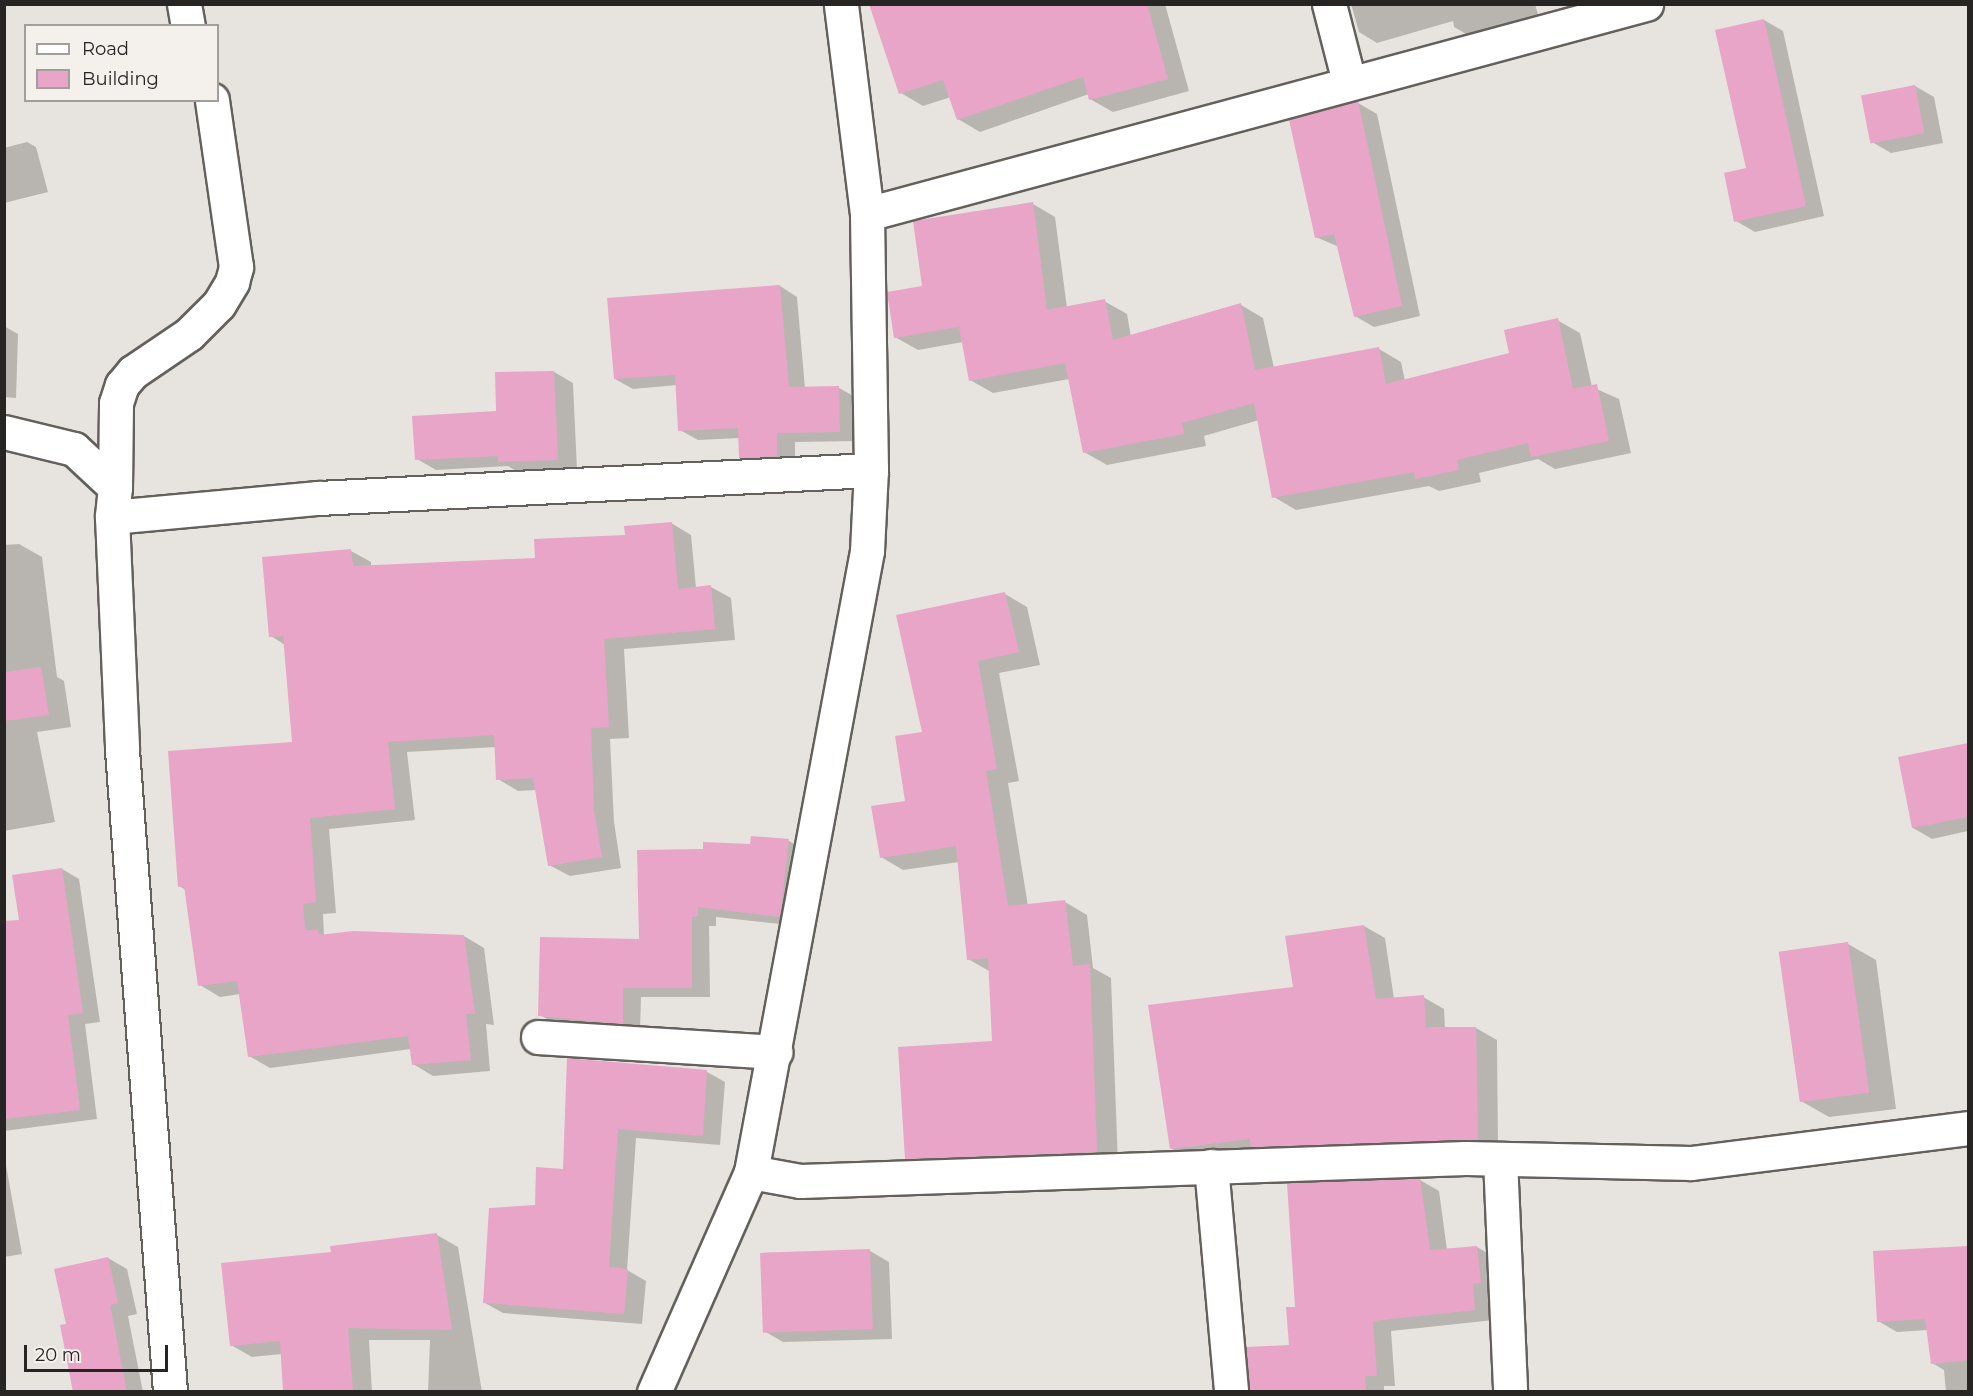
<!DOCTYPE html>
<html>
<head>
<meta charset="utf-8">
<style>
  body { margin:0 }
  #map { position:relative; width:1973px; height:1396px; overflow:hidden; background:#e7e3de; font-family:Montserrat,sans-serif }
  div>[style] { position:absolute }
  .shadow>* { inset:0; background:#0003 }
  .building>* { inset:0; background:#e9a5c8; transform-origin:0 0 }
  .roads { filter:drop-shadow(2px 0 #64605c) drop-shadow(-2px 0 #64605c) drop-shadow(0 2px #64605c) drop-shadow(0 -2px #64605c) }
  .minor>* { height:33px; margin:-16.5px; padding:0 16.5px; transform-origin:16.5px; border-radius:16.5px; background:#fff }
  span { translate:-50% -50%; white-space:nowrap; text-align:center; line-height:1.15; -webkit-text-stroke:6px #f4f0eb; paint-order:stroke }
  .frame { position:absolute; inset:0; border:6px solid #262523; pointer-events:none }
  .legend { position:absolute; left:24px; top:24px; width:195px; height:78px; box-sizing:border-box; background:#f4f0eb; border:2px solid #a29f9b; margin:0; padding:8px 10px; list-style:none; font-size:18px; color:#262523 }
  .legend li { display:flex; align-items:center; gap:12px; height:30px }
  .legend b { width:30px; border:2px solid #a29f9b }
  .scale { position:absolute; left:24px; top:1345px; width:144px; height:27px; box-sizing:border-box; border:3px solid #262523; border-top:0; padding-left:8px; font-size:18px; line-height:21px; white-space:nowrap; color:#262523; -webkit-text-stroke:4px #f4f0eb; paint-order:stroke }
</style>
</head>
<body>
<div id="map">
  <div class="shadow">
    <i style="clip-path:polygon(870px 4px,1165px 4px,1189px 91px,1113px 112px,1090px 99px,1089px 94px,980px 132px,958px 119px,951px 97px,923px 106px,901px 93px)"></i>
    <i style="clip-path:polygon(1351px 4px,1535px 4px,1539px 18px,1473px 38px,1454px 27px,1453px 21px,1377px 43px,1359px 32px)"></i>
    <i style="clip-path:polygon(1764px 20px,1783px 31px,1824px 216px,1755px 232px,1736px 221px,1748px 170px)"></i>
    <i style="clip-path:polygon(1915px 86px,1934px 97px,1943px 143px,1891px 153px,1872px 142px)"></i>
    <i style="clip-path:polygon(1358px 103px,1377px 114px,1420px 316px,1374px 327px,1355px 316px,1339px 247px,1316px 237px)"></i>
    <i style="clip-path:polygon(27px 142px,36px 147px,48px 192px,4px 203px,4px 148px)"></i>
    <i style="clip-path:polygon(1033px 204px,1055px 217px,1067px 308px,1104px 301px,1127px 314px,1131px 337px,1241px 305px,1263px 318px,1274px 368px,1379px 349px,1401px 362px,1405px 381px,1511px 354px,1557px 320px,1580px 333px,1592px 387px,1619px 399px,1631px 453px,1555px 469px,1538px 459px,1479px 473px,1481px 482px,1439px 491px,1429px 486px,1296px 510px,1274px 497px,1259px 420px,1204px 436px,1206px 446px,1107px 465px,1084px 452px,1069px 379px,993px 393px,970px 380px,963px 342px,918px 350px,895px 337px,924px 287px)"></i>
    <i style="clip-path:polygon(780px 286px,797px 297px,805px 388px,839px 388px,857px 398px,858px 441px,795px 442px,795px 465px,759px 467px,741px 457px,740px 438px,698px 440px,680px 430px,677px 385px,633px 389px,615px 379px)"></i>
    <i style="clip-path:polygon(4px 326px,18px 334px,16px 398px,4px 397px)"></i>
    <i style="clip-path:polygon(554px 372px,573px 383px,577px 470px,518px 472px,508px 466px,436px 470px,417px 459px,497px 412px)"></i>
    <i style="clip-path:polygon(671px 523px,691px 535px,696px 588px,711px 587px,731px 598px,735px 640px,624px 649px,629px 738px,610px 739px,614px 822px,621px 868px,570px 876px,549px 865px,536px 790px,518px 791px,498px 779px,496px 747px,407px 752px,415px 820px,329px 829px,336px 913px,323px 914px,324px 936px,464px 936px,484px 948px,494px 1025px,486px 1024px,490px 1071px,433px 1076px,413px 1064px,411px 1049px,270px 1068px,249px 1056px,240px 994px,220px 997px,200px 985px,186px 890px,179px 886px,293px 743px,285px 645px,271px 636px,351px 551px,371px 562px,371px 566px,536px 559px)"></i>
    <i style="clip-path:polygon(19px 544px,42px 557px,57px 677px,64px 681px,71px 727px,37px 732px,55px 822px,4px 831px,4px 545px)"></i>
    <i style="clip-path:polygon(1005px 594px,1027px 607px,1040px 665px,999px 673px,1019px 781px,1008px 783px,1028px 906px,1065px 902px,1087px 915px,1093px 968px,1111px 978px,1118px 1164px,929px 1171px,907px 1158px,993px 1043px,991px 972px,968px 959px,959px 862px,903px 870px,881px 857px,907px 802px,923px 733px)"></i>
    <i style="clip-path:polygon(1968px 744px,1968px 831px,1932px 839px,1913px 828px,1899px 758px)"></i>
    <i style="clip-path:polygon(789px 841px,807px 851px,797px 926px,716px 917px,716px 926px,709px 926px,710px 997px,641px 997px,640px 1033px,558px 1025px,540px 1015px,641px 941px,705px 850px)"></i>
    <i style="clip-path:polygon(62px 869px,79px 879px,100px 1022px,85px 1024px,97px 1119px,4px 1131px,4px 932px,22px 930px)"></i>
    <i style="clip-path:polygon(1364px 926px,1385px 938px,1394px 999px,1423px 997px,1444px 1009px,1445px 1028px,1476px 1028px,1497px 1040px,1498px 1151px,1192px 1160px,1172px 1149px,1294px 989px)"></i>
    <i style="clip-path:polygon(1848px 944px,1876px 960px,1896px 1109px,1829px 1117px,1801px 1101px)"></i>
    <i style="clip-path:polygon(568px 1059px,707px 1072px,725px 1082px,720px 1145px,636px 1138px,627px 1270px,646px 1281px,642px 1324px,503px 1313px,485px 1303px,537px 1207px,564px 1170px)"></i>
    <i style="clip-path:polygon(4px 1154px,22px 1254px,4px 1257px)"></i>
    <i style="clip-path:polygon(1420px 1180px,1439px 1191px,1447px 1250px,1477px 1247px,1496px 1258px,1494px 1320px,1391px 1331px,1395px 1386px,1384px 1386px,1384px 1392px,1251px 1392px,1290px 1346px,1296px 1308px)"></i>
    <i style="clip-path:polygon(437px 1235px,458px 1247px,482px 1392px,428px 1392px,430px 1340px,369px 1340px,372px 1392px,285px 1392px,282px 1354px,252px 1357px,231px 1345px,332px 1253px)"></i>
    <i style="clip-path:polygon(1968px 1248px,1968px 1392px,1946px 1392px,1944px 1370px,1932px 1363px,1928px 1330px,1897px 1332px,1878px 1321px,1874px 1252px)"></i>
    <i style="clip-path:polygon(870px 1251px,889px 1262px,892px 1339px,783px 1342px,764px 1331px,761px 1253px)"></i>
    <i style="clip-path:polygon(108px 1258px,127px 1269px,137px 1314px,128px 1316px,143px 1392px,75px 1392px,68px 1325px)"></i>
  </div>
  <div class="building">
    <i style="clip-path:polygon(869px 4px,1147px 4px,1168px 79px,1089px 100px,1083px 77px,957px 120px,943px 80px,899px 94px)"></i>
    <i style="clip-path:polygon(1764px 19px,1806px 206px,1734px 222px,1724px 173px,1746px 168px,1715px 30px)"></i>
    <i style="left:1915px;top:85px;width:49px;height:55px;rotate:79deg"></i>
    <i style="clip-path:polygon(1358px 101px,1402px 306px,1354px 317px,1334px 234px,1315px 238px,1289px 120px)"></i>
    <i style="clip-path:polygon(1033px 202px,1047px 310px,1105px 299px,1113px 340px,1241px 303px,1255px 370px,1379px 347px,1386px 384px,1509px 353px,1504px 330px,1558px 318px,1573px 389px,1597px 384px,1609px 441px,1531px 457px,1528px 443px,1457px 460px,1459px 470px,1415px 479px,1414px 472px,1272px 498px,1254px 403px,1182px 423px,1184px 434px,1083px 453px,1065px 363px,969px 381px,959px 327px,894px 338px,887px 292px,922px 286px,913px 221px)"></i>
    <i style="clip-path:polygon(780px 285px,789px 387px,839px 386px,840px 432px,777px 433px,777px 456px,739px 458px,738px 428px,678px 431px,675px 375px,614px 379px,607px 298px)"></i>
    <i style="clip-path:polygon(554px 371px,558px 460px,498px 462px,498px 456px,415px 460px,412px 416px,496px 411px,495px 372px)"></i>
    <i style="clip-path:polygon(672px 522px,678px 589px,711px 585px,715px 629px,604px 639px,609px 727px,591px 728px,594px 810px,602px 857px,548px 866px,533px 778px,496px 780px,494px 735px,388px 742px,395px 809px,310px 818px,316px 902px,303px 904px,305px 930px,318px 930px,319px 935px,353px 931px,464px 935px,475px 1014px,466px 1014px,471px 1060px,412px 1065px,408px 1036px,248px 1057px,237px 981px,198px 986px,184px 886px,178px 887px,168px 751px,292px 742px,283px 636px,269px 637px,262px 557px,351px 549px,353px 566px,535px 558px,534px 539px,625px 535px,624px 526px)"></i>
    <i style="clip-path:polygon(1005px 592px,1019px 652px,978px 661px,997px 769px,986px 771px,1008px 906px,1065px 900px,1073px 966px,1090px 964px,1097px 1152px,905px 1159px,898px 1047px,992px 1041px,988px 958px,967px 960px,956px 846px,880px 858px,871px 806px,905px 801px,895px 736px,922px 732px,896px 615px)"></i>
    <i style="clip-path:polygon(41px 667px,49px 715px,4px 721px,4px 672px)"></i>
    <i style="clip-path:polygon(1968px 743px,1968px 817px,1912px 828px,1898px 757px)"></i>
    <i style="clip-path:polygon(751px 836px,789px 839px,780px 917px,698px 907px,698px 916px,692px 917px,692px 988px,623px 988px,623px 1024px,538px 1016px,540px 937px,639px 939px,637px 850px,703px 849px,703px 842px,750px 844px)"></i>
    <i style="clip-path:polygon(62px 868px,83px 1013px,68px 1015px,80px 1110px,4px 1119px,4px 921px,19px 920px,12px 875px)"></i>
    <i style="clip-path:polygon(1364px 925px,1376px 999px,1424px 995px,1426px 1027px,1476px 1027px,1478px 1140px,1251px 1147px,1250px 1139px,1170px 1149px,1148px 1005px,1293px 987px,1285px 936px)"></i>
    <i style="left:1848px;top:942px;width:152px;height:70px;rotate:82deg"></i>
    <i style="clip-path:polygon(567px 1058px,707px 1070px,703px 1136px,618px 1129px,609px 1267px,628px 1269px,624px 1314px,483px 1303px,489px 1208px,535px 1205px,536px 1167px,563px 1169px)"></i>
    <i style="clip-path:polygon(1420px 1178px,1430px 1250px,1477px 1246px,1481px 1283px,1473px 1284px,1475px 1310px,1373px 1321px,1377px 1376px,1365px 1376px,1366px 1392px,1250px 1392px,1246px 1347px,1289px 1345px,1286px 1307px,1295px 1307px,1287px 1183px)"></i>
    <i style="clip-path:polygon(437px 1233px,452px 1330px,348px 1328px,353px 1392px,283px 1392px,280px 1341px,230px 1346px,221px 1263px,331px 1252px,330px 1246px)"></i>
    <i style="clip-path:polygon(1968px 1246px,1968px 1360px,1931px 1364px,1925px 1319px,1877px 1322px,1873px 1251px)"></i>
    <i style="left:870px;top:1249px;width:80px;height:110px;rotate:88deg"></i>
    <i style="clip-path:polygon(108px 1257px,118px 1303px,110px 1305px,127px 1392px,73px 1392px,60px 1325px,66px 1324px,54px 1269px)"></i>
  </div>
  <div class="roads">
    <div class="minor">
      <i style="left:184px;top:4px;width:22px;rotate:80deg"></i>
      <i style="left:1329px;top:4px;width:81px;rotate:75.6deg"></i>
      <i style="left:867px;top:214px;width:807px;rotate:-15.09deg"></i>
      <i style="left:4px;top:432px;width:72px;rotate:13.7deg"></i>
      <i style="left:74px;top:449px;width:56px;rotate:42.8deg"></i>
      <i style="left:115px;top:487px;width:30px;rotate:96deg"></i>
      <i style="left:112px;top:517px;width:233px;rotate:87.5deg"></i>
      <i style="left:122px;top:750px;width:644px;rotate:85.72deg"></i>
      <i style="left:115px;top:487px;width:84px;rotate:-89.3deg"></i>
      <i style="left:116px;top:403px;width:19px;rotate:-72deg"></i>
      <i style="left:122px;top:385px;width:17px;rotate:-50deg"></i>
      <i style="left:133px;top:372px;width:68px;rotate:-34.2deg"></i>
      <i style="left:189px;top:334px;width:42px;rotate:-45deg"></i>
      <i style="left:219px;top:304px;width:26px;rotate:-59deg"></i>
      <i style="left:232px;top:282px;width:16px;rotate:-75deg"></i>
      <i style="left:236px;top:267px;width:169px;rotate:-98.2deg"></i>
      <i style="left:112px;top:517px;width:207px;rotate:-5.3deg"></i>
      <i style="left:318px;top:498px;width:554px;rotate:-2.9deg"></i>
      <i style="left:538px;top:1037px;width:238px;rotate:3.6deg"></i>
      <i style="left:1500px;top:1159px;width:233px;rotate:87.5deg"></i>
      <i style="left:1211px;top:1166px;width:227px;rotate:84.9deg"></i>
      <i style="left:751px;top:1172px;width:50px;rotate:10.4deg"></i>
      <i style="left:800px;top:1181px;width:666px;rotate:-1.98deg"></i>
      <i style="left:1466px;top:1158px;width:225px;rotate:1.3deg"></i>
      <i style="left:1691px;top:1163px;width:279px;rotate:-7.2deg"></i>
      <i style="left:654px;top:1392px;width:240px;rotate:-66.2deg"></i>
      <i style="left:751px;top:1172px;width:632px;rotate:-79.42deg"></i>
      <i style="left:867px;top:551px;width:81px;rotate:-87.2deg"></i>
      <i style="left:871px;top:470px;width:256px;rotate:-90.9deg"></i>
      <i style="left:867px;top:214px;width:212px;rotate:-97.1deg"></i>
    </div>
  </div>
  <div class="frame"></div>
  <ul class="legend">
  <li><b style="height:8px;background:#fff"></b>Road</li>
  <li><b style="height:16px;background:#e9a5c8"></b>Building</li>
  </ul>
  <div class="scale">20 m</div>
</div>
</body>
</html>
